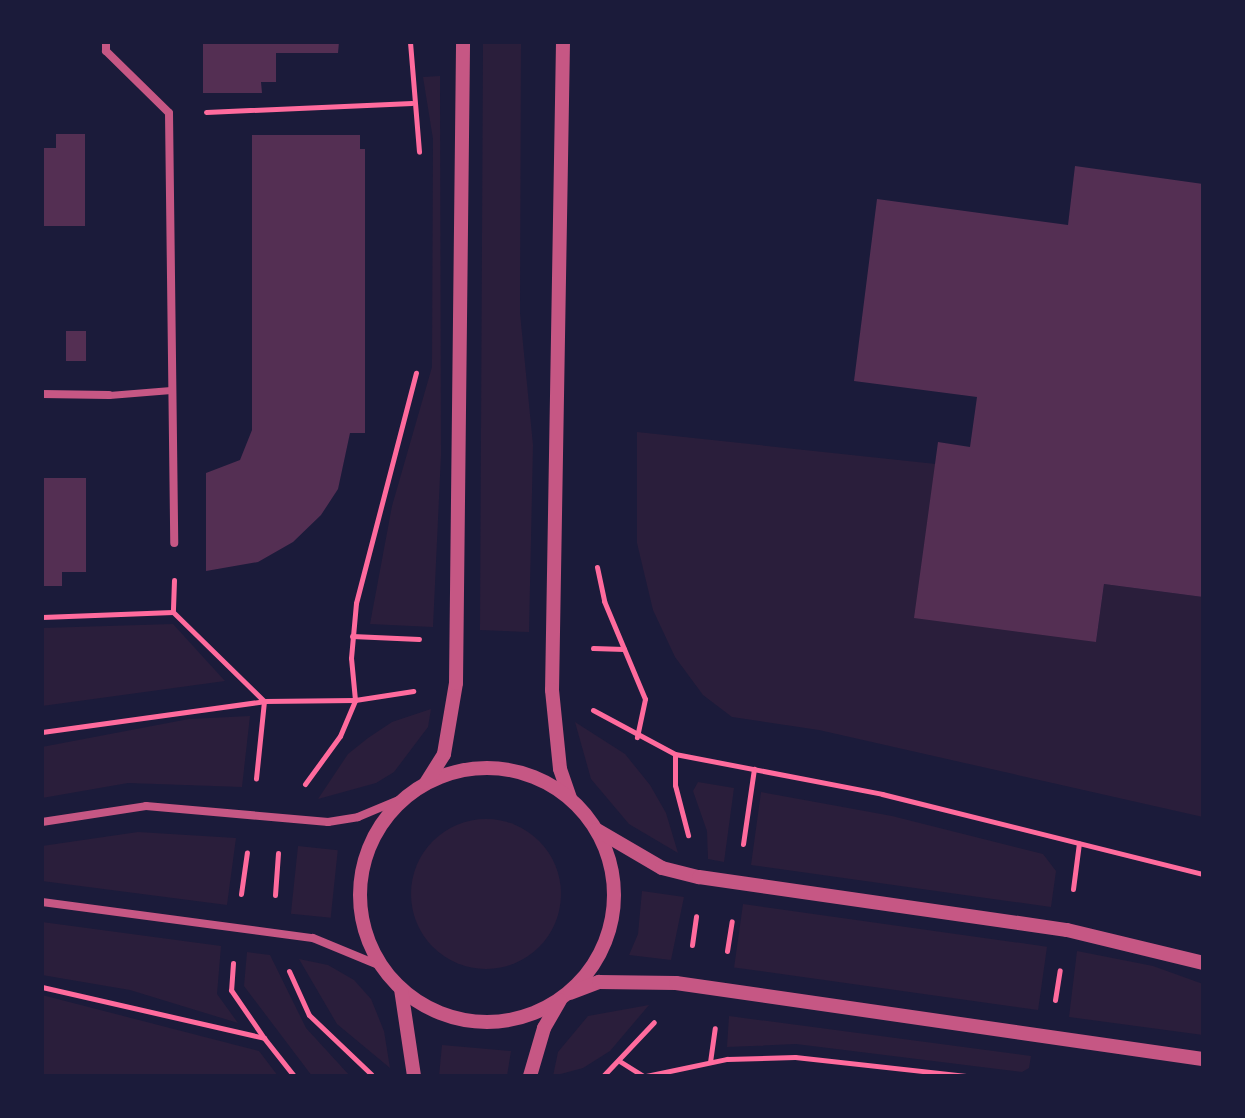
<!DOCTYPE html>
<html>
<head>
<meta charset="utf-8">
<style>
  body { margin:0 }
  #map { position:relative; width:1245px; height:1118px; overflow:hidden; background:#1b1b3a; font-family:"Work Sans",sans-serif }
  div>[style] { position:absolute }
  .green>* { inset:0; background:#2a1e3b; transform-origin:0 0 }
  .round { border-radius:50% }
  .building>* { inset:0; background:#542f53; transform-origin:0 0 }
  .path>* { height:5px; margin:-2.5px; padding:0 2.5px; transform-origin:2.5px; border-radius:2.5px; background:#ff6b9d }
  .pedestrian>* { height:7px; margin:-3.5px; padding:0 3.5px; transform-origin:3.5px; border-radius:3.5px; background:#c65784 }
  .minor>* { height:8px; margin:-4px; padding:0 4px; transform-origin:4px; border-radius:4px; background:#c65784 }
  .tertiary>* { height:14px; margin:-7px; padding:0 7px; transform-origin:7px; border-radius:7px; background:#c65784 }
  .tertiary>.ring { margin:-7px; padding:0; box-sizing:content-box; background:none; border:14px solid #c65784; border-radius:50% }
  span { translate:-50% -50%; white-space:nowrap; text-align:center; line-height:1.15; -webkit-text-stroke:7px #1b1b3a; paint-order:stroke }
  .frame { position:absolute; inset:0; border:44px solid #1b1b3a; pointer-events:none }
</style>
</head>
<body>
<div id="map">
  <div class="green">
    <i style="clip-path:polygon(483px 42px,521px 42px,520px 313px,533px 445px,529px 632px,480px 630px)"></i>
    <i style="clip-path:polygon(440px 76px,441px 455px,433px 627px,370px 624px,392px 506px,432px 367px,433px 139px,423px 77px)"></i>
    <i style="clip-path:polygon(637px 432px,936px 464px,1096px 642px,1104px 584px,1203px 597px,1203px 817px,819px 730px,732px 717px,703px 695px,675px 657px,653px 610px,637px 543px)"></i>
    <i style="clip-path:polygon(173px 624px,225px 681px,42px 706px,42px 628px)"></i>
    <i style="clip-path:polygon(431px 709px,428px 727px,394px 772px,376px 783px,318px 799px,348px 754px,368px 738px,392px 722px)"></i>
    <i style="clip-path:polygon(250px 716px,242px 787px,128px 783px,42px 798px,42px 747px,189px 719px)"></i>
    <i style="clip-path:polygon(575px 722px,625px 754px,650px 785px,666px 813px,678px 853px,629px 824px,591px 779px)"></i>
    <i style="clip-path:polygon(698px 782px,734px 788px,724px 862px,708px 859px,707px 831px,693px 791px)"></i>
    <i style="clip-path:polygon(761px 792px,892px 816px,1043px 854px,1056px 871px,1051px 907px,751px 865px)"></i>
    <i class="round" style="left:411px;top:819px;width:150px;height:150px"></i>
    <i style="clip-path:polygon(138px 832px,236px 838px,227px 905px,42px 881px,42px 846px)"></i>
    <i style="left:298px;top:846px;width:40px;height:68px;rotate:6deg"></i>
    <i style="clip-path:polygon(642px 891px,684px 897px,671px 960px,629px 955px,638px 934px)"></i>
    <i style="left:743px;top:904px;width:307px;height:64px;rotate:8deg"></i>
    <i style="clip-path:polygon(42px 922px,221px 946px,217px 994px,238px 1023px,130px 990px,42px 975px)"></i>
    <i style="clip-path:polygon(1077px 951px,1153px 966px,1203px 984px,1203px 1035px,1069px 1017px)"></i>
    <i style="clip-path:polygon(247px 952px,270px 955px,306px 1028px,350px 1076px,312px 1076px,244px 986px)"></i>
    <i style="clip-path:polygon(299px 959px,328px 965px,354px 980px,371px 999px,384px 1031px,390px 1068px,337px 1024px)"></i>
    <i style="clip-path:polygon(42px 995px,259px 1051px,278px 1076px,42px 1074px)"></i>
    <i style="clip-path:polygon(649px 1005px,610px 1051px,583px 1068px,553px 1076px,558px 1052px,588px 1016px)"></i>
    <i style="clip-path:polygon(729px 1016px,1031px 1056px,1029px 1068px,1022px 1072px,796px 1044px,727px 1047px)"></i>
    <i style="clip-path:polygon(442px 1045px,511px 1051px,507px 1076px,439px 1076px)"></i>
  </div>
  <div class="building">
    <i style="clip-path:polygon(203px 42px,339px 42px,338px 53px,276px 53px,276px 82px,261px 82px,262px 93px,203px 93px)"></i>
    <i style="clip-path:polygon(56px 134px,85px 134px,85px 226px,42px 226px,42px 148px,56px 148px)"></i>
    <i style="clip-path:polygon(252px 135px,360px 135px,360px 149px,365px 149px,365px 433px,350px 433px,338px 489px,321px 515px,293px 542px,258px 562px,206px 571px,206px 473px,240px 460px,252px 430px)"></i>
    <i style="clip-path:polygon(1075px 166px,1203px 184px,1203px 597px,1104px 584px,1096px 642px,914px 618px,938px 442px,970px 447px,977px 397px,854px 381px,877px 199px,1068px 225px)"></i>
    <i style="left:66px;top:331px;width:20px;height:30px"></i>
    <i style="clip-path:polygon(42px 478px,86px 478px,86px 572px,62px 572px,62px 586px,42px 586px)"></i>
  </div>
  <div class="path">
    <i style="left:410px;top:42px;width:110px;rotate:85.3deg"></i>
    <i style="left:206px;top:112px;width:206px;rotate:-2.5deg"></i>
    <i style="left:597px;top:567px;width:35px;rotate:78deg"></i>
    <i style="left:604px;top:601px;width:106px;rotate:67.3deg"></i>
    <i style="left:645px;top:699px;width:39px;rotate:102deg"></i>
    <i style="left:174px;top:580px;width:32px;rotate:92deg"></i>
    <i style="left:173px;top:612px;width:127px;rotate:44.4deg"></i>
    <i style="left:264px;top:701px;width:78px;rotate:95.9deg"></i>
    <i style="left:42px;top:617px;width:131px;rotate:-2.2deg"></i>
    <i style="left:352px;top:636px;width:67px;rotate:2.6deg"></i>
    <i style="left:593px;top:648px;width:31px;rotate:2deg"></i>
    <i style="left:593px;top:710px;width:93px;rotate:28.2deg"></i>
    <i style="left:675px;top:754px;width:211px;rotate:10.9deg"></i>
    <i style="left:882px;top:794px;width:331px;rotate:14deg"></i>
    <i style="left:42px;top:732px;width:224px;rotate:-7.9deg"></i>
    <i style="left:264px;top:701px;width:91px;rotate:-0.6deg"></i>
    <i style="left:355px;top:700px;width:59px;rotate:-8.8deg"></i>
    <i style="left:675px;top:755px;width:30px;rotate:90deg"></i>
    <i style="left:675px;top:785px;width:52px;rotate:75.4deg"></i>
    <i style="left:305px;top:784px;width:59px;rotate:-53.9deg"></i>
    <i style="left:340px;top:736px;width:39px;rotate:-67deg"></i>
    <i style="left:355px;top:700px;width:42px;rotate:-95.4deg"></i>
    <i style="left:351px;top:658px;width:55px;rotate:-84.8deg"></i>
    <i style="left:356px;top:603px;width:238px;rotate:-75.4deg"></i>
    <i style="left:743px;top:844px;width:76px;rotate:-81.7deg"></i>
    <i style="left:1073px;top:889px;width:46px;rotate:-82.6deg"></i>
    <i style="left:241px;top:894px;width:42px;rotate:-81.9deg"></i>
    <i style="left:275px;top:895px;width:42px;rotate:-85.9deg"></i>
    <i style="left:692px;top:945px;width:29px;rotate:-82deg"></i>
    <i style="left:727px;top:951px;width:30px;rotate:-81deg"></i>
    <i style="left:233px;top:963px;width:27px;rotate:94deg"></i>
    <i style="left:231px;top:990px;width:58px;rotate:55.5deg"></i>
    <i style="left:289px;top:971px;width:48px;rotate:65.6deg"></i>
    <i style="left:309px;top:1015px;width:86px;rotate:43.6deg"></i>
    <i style="left:42px;top:987px;width:228px;rotate:12.9deg"></i>
    <i style="left:264px;top:1038px;width:48px;rotate:51.7deg"></i>
    <i style="left:1055px;top:1000px;width:30px;rotate:-81deg"></i>
    <i style="left:621px;top:1062px;width:26px;rotate:32deg"></i>
    <i style="left:710px;top:1062px;width:34px;rotate:-82deg"></i>
    <i style="left:603px;top:1076px;width:74px;rotate:-46.6deg"></i>
    <i style="left:646px;top:1076px;width:83px;rotate:-11.9deg"></i>
    <i style="left:727px;top:1059px;width:68px;rotate:-1.7deg"></i>
    <i style="left:795px;top:1057px;width:172px;rotate:6.3deg"></i>
  </div>
  <div class="pedestrian">
    <i style="left:109px;top:395px;width:62px;rotate:-4.6deg"></i>
  </div>
  <div class="minor">
    <i style="left:106px;top:42px;width:9px;rotate:90deg"></i>
    <i style="left:106px;top:51px;width:88px;rotate:44.5deg"></i>
    <i style="left:169px;top:113px;width:430px;rotate:89.3deg"></i>
    <i style="left:42px;top:394px;width:67px;rotate:0.9deg"></i>
    <i style="left:42px;top:822px;width:105px;rotate:-8.7deg"></i>
    <i style="left:146px;top:806px;width:183px;rotate:5deg"></i>
    <i style="left:328px;top:822px;width:30px;rotate:-9deg"></i>
    <i style="left:358px;top:817px;width:54px;rotate:-22.8deg"></i>
    <i style="left:42px;top:902px;width:273px;rotate:7.6deg"></i>
    <i style="left:313px;top:938px;width:74px;rotate:22.4deg"></i>
  </div>
  <div class="tertiary">
    <i style="left:563px;top:42px;width:648px;rotate:90.97deg"></i>
    <i style="left:552px;top:690px;width:79px;rotate:84.2deg"></i>
    <i style="left:560px;top:769px;width:31px;rotate:71deg"></i>
    <i class="ring" style="left:360px;top:768px;width:240px;height:240px"></i>
    <i style="left:426px;top:783px;width:34px;rotate:-58deg"></i>
    <i style="left:444px;top:754px;width:72px;rotate:-80.4deg"></i>
    <i style="left:456px;top:683px;width:641px;rotate:-89.37deg"></i>
    <i style="left:597px;top:830px;width:75px;rotate:30.3deg"></i>
    <i style="left:662px;top:868px;width:38px;rotate:14deg"></i>
    <i style="left:699px;top:877px;width:372px;rotate:8.2deg"></i>
    <i style="left:1067px;top:930px;width:140px;rotate:13.6deg"></i>
    <i style="left:401px;top:989px;width:88px;rotate:81.5deg"></i>
    <i style="left:570px;top:993px;width:31px;rotate:-21deg"></i>
    <i style="left:599px;top:982px;width:77px;rotate:0.7deg"></i>
    <i style="left:676px;top:983px;width:532px;rotate:8.21deg"></i>
    <i style="left:530px;top:1076px;width:50px;rotate:-73.7deg"></i>
    <i style="left:544px;top:1028px;width:32px;rotate:-60deg"></i>
  </div>
  <div class="frame"></div>
</div>
</body>
</html>
